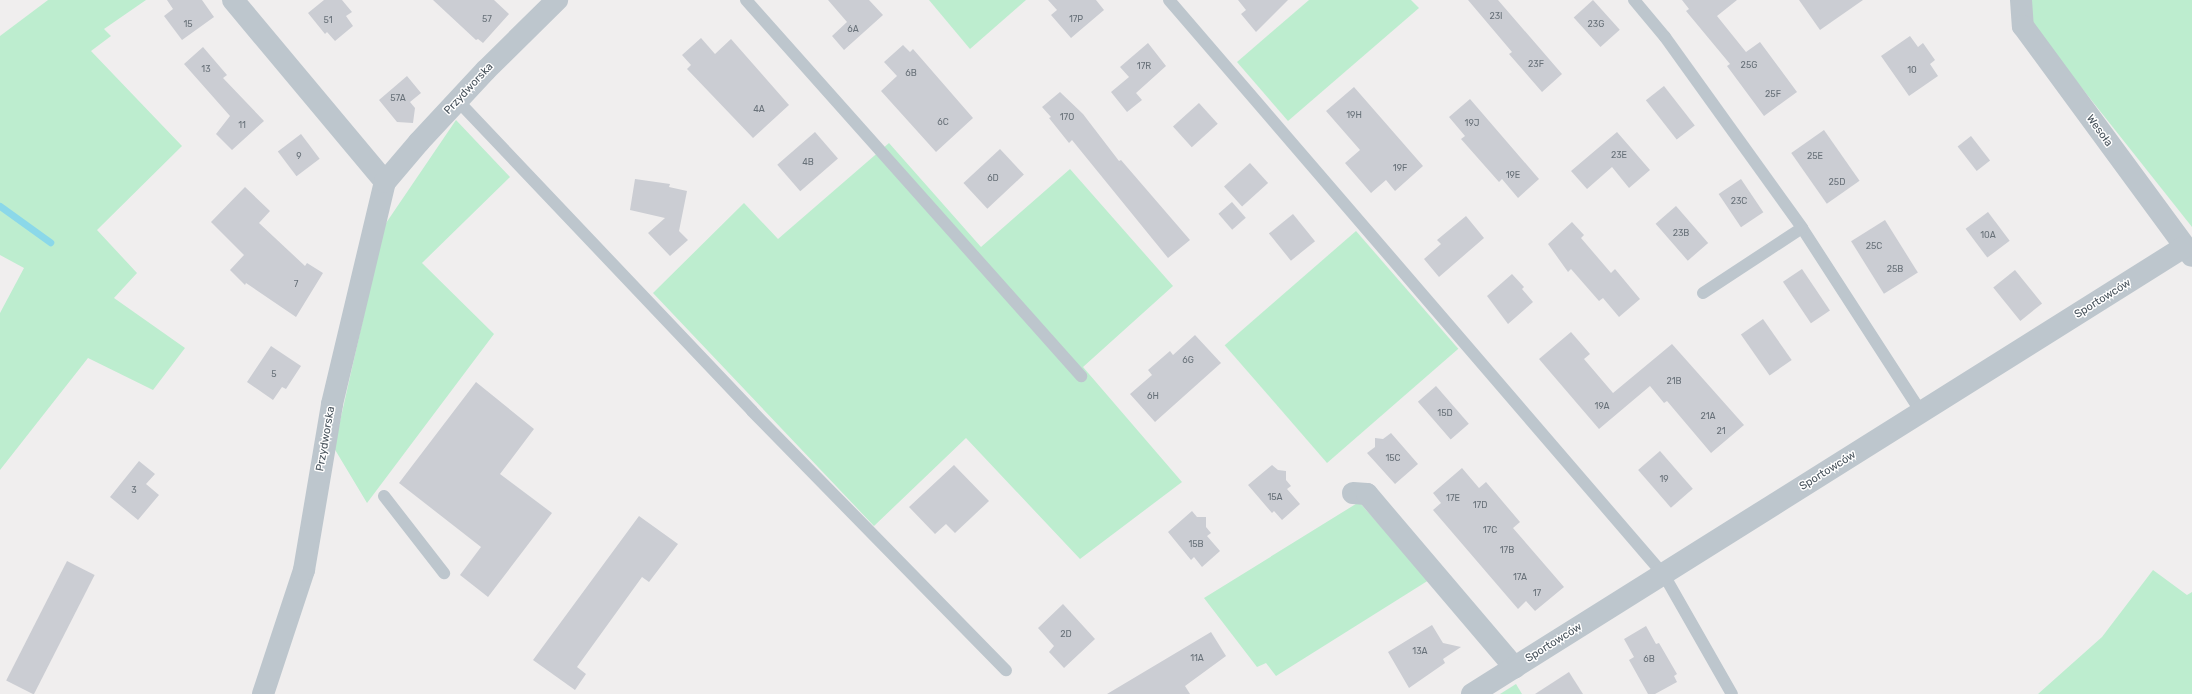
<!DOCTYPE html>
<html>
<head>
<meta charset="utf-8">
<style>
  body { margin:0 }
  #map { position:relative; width:2192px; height:694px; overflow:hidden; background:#f0eeee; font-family:Rubik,sans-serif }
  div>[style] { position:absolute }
  .green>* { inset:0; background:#bdedcf; transform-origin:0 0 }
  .stream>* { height:7px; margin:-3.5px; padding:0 3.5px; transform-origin:3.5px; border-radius:3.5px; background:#8bd8e9 }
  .building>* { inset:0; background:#cbcdd3; transform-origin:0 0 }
  .service>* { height:12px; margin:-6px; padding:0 6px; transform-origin:6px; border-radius:6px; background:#bdc6cd }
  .minor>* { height:22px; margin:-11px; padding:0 11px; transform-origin:11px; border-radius:11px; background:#bdc6cd }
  span { translate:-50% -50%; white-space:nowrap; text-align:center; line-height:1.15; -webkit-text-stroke:3px #fff; paint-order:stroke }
  .number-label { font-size:9px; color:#687179 }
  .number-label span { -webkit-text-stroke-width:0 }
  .street-label { font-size:11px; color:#47525b }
</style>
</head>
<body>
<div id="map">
  <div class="green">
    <i style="clip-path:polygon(48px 0,146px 0,104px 29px,111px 36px,91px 51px,182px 146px,97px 230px,137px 273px,114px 298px,185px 348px,153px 390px,88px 358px,0 470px,0 313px,24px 268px,0 255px,0 36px)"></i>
    <i style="clip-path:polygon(929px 0,1026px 0,970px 49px)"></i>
    <i style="clip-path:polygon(1309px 0,1411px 0,1419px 8px,1288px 121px,1237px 62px)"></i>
    <i style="clip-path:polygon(2029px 0,2192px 0,2192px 227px,2027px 19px)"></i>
    <i style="clip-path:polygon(456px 120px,510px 177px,422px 263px,494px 334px,367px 503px,334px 448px,384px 226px)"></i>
    <i style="clip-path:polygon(889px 143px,981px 247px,1070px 169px,1173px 286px,1083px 367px,1182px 482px,1080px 559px,966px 438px,874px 526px,653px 293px,744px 203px,778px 239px)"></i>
    <i style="left:1356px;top:231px;width:156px;height:174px;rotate:49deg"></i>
    <i style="clip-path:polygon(1359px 502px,1429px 580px,1276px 676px,1266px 663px,1257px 667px,1204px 598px)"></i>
    <i style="clip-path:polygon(2153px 570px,2187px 595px,2192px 592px,2192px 694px,2038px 694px,2102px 637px)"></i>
    <i style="clip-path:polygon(1516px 684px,1522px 694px,1500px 694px)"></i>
  </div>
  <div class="stream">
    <i style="left:0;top:206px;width:62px;rotate:35.8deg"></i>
  </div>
  <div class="building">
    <i style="clip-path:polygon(167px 0,202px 0,214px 17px,182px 40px,164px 16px,173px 9px)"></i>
    <i style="clip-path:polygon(324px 0,342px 0,352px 12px,346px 16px,353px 26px,335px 41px,327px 32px,325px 34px,308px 13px)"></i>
    <i style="clip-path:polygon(433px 0,494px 0,509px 14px,483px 43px,478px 39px,476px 40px)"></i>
    <i style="clip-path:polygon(828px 0,869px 0,883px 15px,844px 50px,832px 36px,847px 22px)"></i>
    <i style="clip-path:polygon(1048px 0,1096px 0,1104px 10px,1071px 38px,1051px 15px,1057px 10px)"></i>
    <i style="clip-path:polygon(1238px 0,1288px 0,1256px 32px,1241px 14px,1246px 10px)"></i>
    <i style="clip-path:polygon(1468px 0,1498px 0,1562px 74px,1542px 92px,1509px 54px,1512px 52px)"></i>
    <i style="left:1593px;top:0;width:40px;height:26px;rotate:48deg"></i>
    <i style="clip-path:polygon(1682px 0,1737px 0,1717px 16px,1746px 52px,1760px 42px,1797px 92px,1764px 116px,1727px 66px,1730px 64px,1686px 11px,1689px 9px)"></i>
    <i style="clip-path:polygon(1799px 0,1863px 0,1820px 30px)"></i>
    <i style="clip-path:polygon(1910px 36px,1918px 47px,1923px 43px,1935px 60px,1930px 64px,1938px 76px,1909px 96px,1881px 56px)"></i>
    <i style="clip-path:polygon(701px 38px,715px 54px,731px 39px,789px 105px,753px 138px,687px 69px,691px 65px,682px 55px)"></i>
    <i style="clip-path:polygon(1148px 43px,1166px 66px,1136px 93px,1142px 100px,1127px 112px,1111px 92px,1129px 77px,1120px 67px)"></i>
    <i style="clip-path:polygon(903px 45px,910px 52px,913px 49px,973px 118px,936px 152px,881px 91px,897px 76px,884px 62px)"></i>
    <i style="clip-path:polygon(203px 47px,227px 75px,223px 78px,264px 121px,232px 150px,216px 134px,230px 116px,184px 64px)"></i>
    <i style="clip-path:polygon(407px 76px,421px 93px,410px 102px,415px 108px,413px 123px,397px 122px,379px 100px)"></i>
    <i style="left:1664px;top:86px;width:50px;height:23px;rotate:52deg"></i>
    <i style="clip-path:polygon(1354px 87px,1423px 166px,1395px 191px,1386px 180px,1371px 193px,1345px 163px,1360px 150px,1326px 111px)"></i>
    <i style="clip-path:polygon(1060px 92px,1083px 114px,1119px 161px,1121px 160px,1190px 240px,1168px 258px,1072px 140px,1069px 143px,1049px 118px,1051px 117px,1042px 107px)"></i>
    <i style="clip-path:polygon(1470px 99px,1539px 179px,1518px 198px,1502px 179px,1499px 182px,1461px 139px,1465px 136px,1449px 117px)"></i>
    <i style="left:1199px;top:103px;width:28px;height:35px;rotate:48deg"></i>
    <i style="left:1824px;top:130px;width:62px;height:40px;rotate:55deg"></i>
    <i style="left:815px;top:132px;width:35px;height:50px;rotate:49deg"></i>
    <i style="clip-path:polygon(1617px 132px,1650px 170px,1629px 188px,1612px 167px,1587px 189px,1571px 171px)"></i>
    <i style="left:301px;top:134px;width:31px;height:29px;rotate:53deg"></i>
    <i style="left:1971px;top:136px;width:31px;height:17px;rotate:52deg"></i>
    <i style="left:1000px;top:149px;width:35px;height:50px;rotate:47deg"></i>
    <i style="left:1250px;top:163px;width:27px;height:35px;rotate:48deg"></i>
    <i style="clip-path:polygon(635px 179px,670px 184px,669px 187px,687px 191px,679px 231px,688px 240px,670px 256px,648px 233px,665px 218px,630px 210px)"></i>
    <i style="left:1741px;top:179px;width:40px;height:27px;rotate:56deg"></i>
    <i style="clip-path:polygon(245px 187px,270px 211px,259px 223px,305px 266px,307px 263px,323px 273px,296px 317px,246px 283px,245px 285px,230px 270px,244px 255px,211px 222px)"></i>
    <i style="left:1232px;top:202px;width:21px;height:18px;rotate:49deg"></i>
    <i style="left:1676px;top:206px;width:49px;height:27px;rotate:49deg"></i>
    <i style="left:1988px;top:212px;width:36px;height:28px;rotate:53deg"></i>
    <i style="left:1293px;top:214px;width:35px;height:31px;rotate:51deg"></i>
    <i style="clip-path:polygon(1466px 216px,1484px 238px,1439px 277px,1424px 259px,1441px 244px,1437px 240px)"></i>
    <i style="left:1885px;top:220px;width:62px;height:40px;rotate:58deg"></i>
    <i style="clip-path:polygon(1572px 222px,1584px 235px,1581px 238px,1611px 273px,1615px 269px,1640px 299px,1619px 317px,1603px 298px,1599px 301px,1571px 269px,1568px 272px,1548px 244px)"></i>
    <i style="left:1802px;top:269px;width:50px;height:23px;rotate:56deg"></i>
    <i style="left:2015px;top:270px;width:43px;height:28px;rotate:51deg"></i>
    <i style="clip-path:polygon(1512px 274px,1524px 287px,1522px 289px,1533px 302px,1508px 324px,1487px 296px)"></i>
    <i style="left:1763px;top:319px;width:50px;height:27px;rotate:55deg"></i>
    <i style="clip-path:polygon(1571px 332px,1590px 354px,1584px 359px,1613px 393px,1672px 344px,1744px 425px,1711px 453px,1667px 401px,1664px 403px,1650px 386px,1599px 429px,1539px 359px)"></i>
    <i style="clip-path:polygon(1195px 335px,1221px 363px,1155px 422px,1130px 394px,1152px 375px,1148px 370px,1170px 351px,1173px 355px)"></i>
    <i style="clip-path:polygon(271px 346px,301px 366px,286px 389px,282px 387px,273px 400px,247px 382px)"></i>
    <i style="clip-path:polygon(476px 382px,534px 429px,500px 474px,552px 513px,488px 597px,460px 575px,481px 547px,399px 483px)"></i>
    <i style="left:1436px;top:386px;width:50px;height:24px;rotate:49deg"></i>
    <i style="clip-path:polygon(1391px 433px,1418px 464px,1395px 484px,1367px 453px,1375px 447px,1375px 438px,1383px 439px)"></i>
    <i style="left:1660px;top:451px;width:50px;height:29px;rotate:49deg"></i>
    <i style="clip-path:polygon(139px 461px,155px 474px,146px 484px,159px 495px,138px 520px,110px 497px)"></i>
    <i style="clip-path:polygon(954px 465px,989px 501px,955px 533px,946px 524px,935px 534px,909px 507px)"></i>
    <i style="clip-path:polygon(1272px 465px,1278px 470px,1286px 471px,1286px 480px,1291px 486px,1287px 489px,1300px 504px,1282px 520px,1274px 511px,1272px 513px,1248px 485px)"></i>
    <i style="clip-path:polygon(1462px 468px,1479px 488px,1486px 482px,1520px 522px,1513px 528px,1564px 587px,1535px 611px,1526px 601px,1518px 609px,1433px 510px,1441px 503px,1433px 493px)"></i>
    <i style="clip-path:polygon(1192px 511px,1197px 517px,1206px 517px,1206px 527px,1211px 533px,1207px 536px,1220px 551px,1202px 567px,1194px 557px,1191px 560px,1168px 532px)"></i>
    <i style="clip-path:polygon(639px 516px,678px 544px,649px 582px,642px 577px,577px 667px,586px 674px,575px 690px,533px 660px)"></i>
    <i style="left:67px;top:561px;width:31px;height:134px;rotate:27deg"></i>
    <i style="clip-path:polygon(1063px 604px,1095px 639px,1064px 668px,1049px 652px,1054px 646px,1038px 628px)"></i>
    <i style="clip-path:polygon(1432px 625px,1443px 643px,1461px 647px,1443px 659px,1445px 663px,1409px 688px,1388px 652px)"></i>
    <i style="clip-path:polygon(1646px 626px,1656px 644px,1659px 643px,1677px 674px,1674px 676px,1677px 682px,1655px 694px,1648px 694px,1629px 660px,1634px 657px,1624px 639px)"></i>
    <i style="clip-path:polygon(1211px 632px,1226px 656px,1185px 686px,1190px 694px,1107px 694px)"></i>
    <i style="clip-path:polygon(1569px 672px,1583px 694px,1535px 694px)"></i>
  </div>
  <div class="service">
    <i style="left:746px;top:0;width:504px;rotate:48.3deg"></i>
    <i style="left:1169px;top:0;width:759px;rotate:49.28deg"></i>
    <i style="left:1664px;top:575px;width:137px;rotate:60.3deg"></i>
    <i style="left:1634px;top:0;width:48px;rotate:50deg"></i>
    <i style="left:1665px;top:37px;width:235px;rotate:54.3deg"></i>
    <i style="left:1802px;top:228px;width:219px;rotate:57.1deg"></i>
    <i style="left:458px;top:101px;width:427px;rotate:46.5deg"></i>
    <i style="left:752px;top:411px;width:363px;rotate:45.6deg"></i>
    <i style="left:1703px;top:293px;width:118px;rotate:-33.3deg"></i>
    <i style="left:384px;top:496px;width:98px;rotate:52.1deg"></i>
  </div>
  <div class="minor">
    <i style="left:233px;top:0;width:237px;rotate:50.1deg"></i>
    <i style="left:2021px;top:0;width:26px;rotate:86deg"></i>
    <i style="left:2023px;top:26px;width:285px;rotate:53.7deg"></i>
    <i style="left:1353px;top:493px;width:14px;rotate:4deg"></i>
    <i style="left:1367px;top:494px;width:228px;rotate:49.6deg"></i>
    <i style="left:263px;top:694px;width:131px;rotate:-71.7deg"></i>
    <i style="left:304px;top:570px;width:168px;rotate:-80.4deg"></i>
    <i style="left:332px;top:404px;width:228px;rotate:-76.6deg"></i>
    <i style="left:385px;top:182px;width:52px;rotate:-49.6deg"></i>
    <i style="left:419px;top:142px;width:98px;rotate:-47.1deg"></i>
    <i style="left:486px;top:70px;width:100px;rotate:-44.6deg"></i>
    <i style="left:1472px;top:694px;width:841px;rotate:-32.12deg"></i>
  </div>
  <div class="number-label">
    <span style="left:1496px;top:16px">23I</span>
    <span style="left:487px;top:19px">57</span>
    <span style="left:1076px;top:19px">17P</span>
    <span style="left:328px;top:20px">51</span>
    <span style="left:188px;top:24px">15</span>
    <span style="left:1596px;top:24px">23G</span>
    <span style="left:853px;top:29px">6A</span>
    <span style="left:1536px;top:64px">23F</span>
    <span style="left:1749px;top:65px">25G</span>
    <span style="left:1144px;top:66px">17R</span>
    <span style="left:206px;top:69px">13</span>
    <span style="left:1912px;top:70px">10</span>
    <span style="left:911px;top:73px">6B</span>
    <span style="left:1773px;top:94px">25F</span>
    <span style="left:398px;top:98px">57A</span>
    <span style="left:759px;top:109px">4A</span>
    <span style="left:1354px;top:115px">19H</span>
    <span style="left:1067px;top:117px">17O</span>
    <span style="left:943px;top:122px">6C</span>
    <span style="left:1472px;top:123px">19J</span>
    <span style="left:242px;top:125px">11</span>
    <span style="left:1619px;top:155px">23E</span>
    <span style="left:299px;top:156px">9</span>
    <span style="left:1815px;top:156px">25E</span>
    <span style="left:808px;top:162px">4B</span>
    <span style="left:1400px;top:168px">19F</span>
    <span style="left:1513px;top:175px">19E</span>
    <span style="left:993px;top:178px">6D</span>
    <span style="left:1837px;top:182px">25D</span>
    <span style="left:1739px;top:201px">23C</span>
    <span style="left:1681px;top:233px">23B</span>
    <span style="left:1988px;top:235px">10A</span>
    <span style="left:1874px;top:246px">25C</span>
    <span style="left:1895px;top:269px">25B</span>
    <span style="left:296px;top:284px">7</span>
    <span style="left:1188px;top:360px">6G</span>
    <span style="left:274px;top:374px">5</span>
    <span style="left:1674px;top:381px">21B</span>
    <span style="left:1153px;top:396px">6H</span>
    <span style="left:1602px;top:406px">19A</span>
    <span style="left:1445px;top:413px">15D</span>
    <span style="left:1708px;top:416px">21A</span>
    <span style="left:1721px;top:431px">21</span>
    <span style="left:1393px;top:458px">15C</span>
    <span style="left:1664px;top:479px">19</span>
    <span style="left:134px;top:490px">3</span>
    <span style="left:1275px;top:497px">15A</span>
    <span style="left:1453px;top:498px">17E</span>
    <span style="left:1480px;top:505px">17D</span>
    <span style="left:1490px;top:530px">17C</span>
    <span style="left:1196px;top:544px">15B</span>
    <span style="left:1507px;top:550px">17B</span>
    <span style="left:1520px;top:577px">17A</span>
    <span style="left:1537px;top:593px">17</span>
    <span style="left:1066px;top:634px">2D</span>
    <span style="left:1420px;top:651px">13A</span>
    <span style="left:1197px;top:658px">11A</span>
    <span style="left:1649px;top:659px">6B</span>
  </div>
  <div class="street-label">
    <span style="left:469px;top:89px;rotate:-47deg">Przydworska</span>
    <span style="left:2099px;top:131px;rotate:54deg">Wesoła</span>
    <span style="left:2103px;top:299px;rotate:-32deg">Sportowców</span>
    <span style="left:326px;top:439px;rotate:-80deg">Przydworska</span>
    <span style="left:1828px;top:471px;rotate:-32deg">Sportowców</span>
    <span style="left:1554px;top:643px;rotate:-32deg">Sportowców</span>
  </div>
</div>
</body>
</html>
